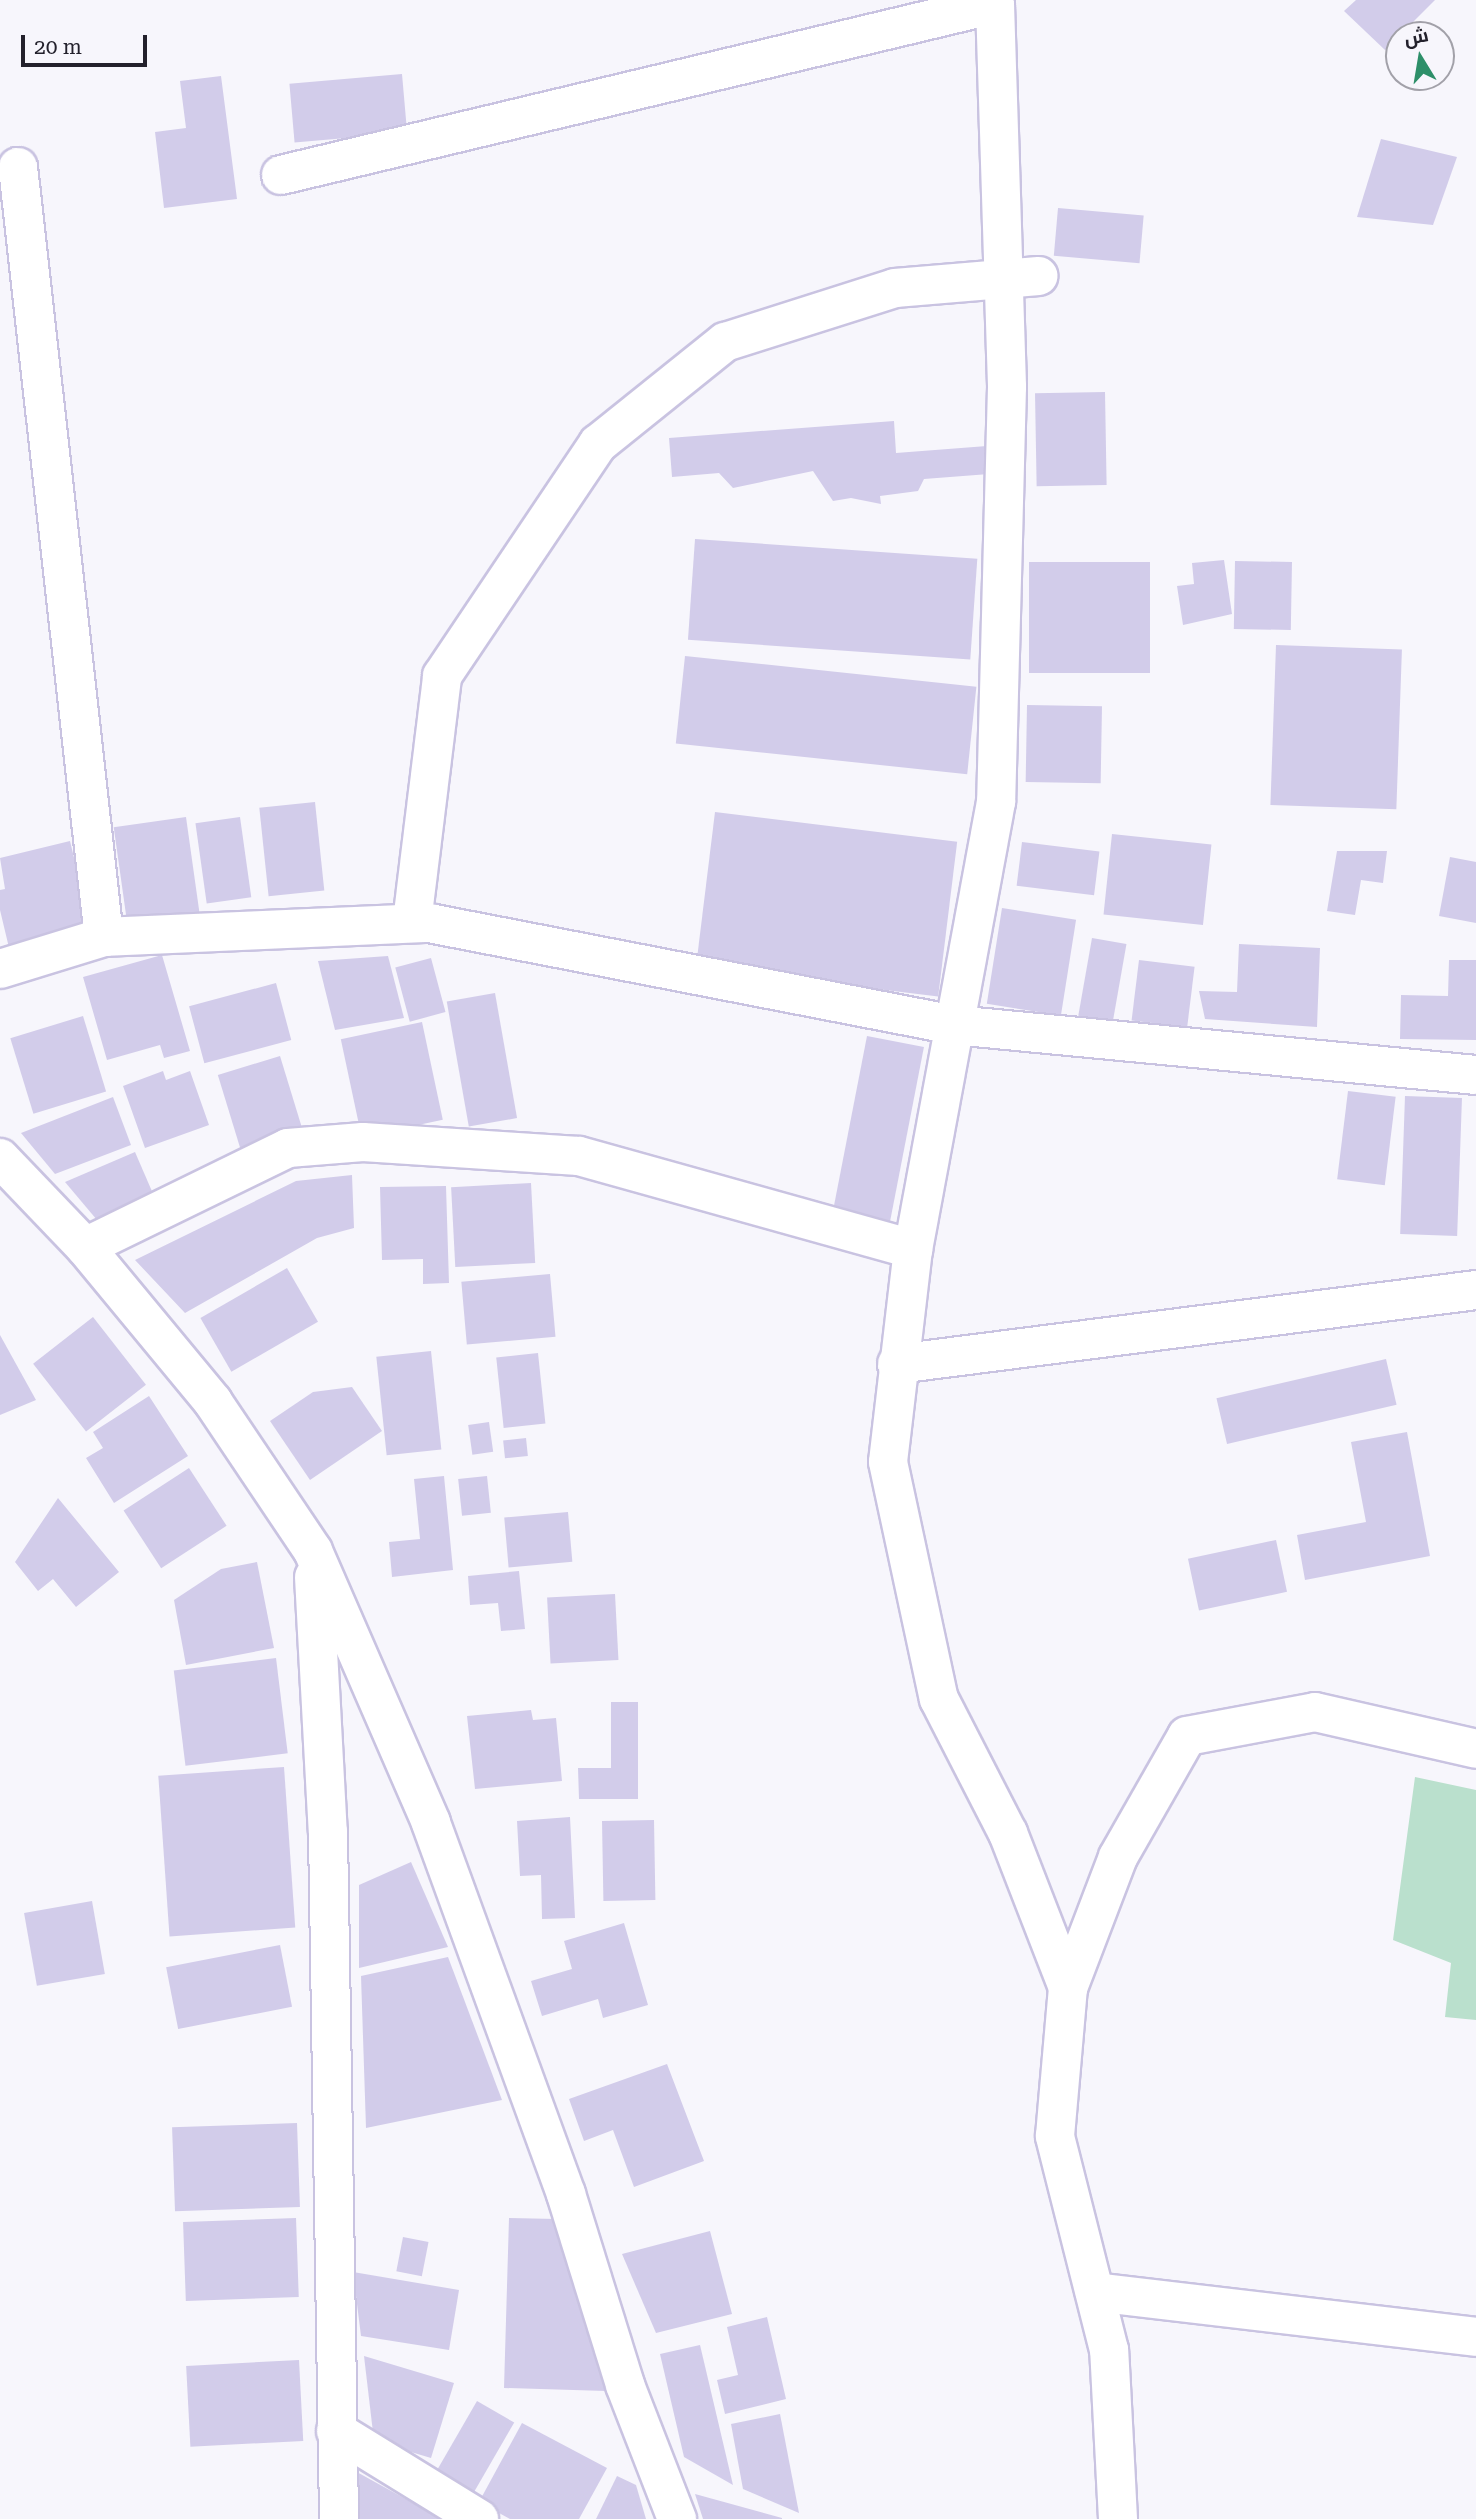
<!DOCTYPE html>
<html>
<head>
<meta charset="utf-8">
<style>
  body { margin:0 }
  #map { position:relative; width:1476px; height:2519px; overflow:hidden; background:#f7f6fc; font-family:"Roboto Serif",Cairo,serif }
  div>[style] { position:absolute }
  .green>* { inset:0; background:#bae0cd }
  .building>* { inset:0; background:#d2ccea; transform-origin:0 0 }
  .roads { filter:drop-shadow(2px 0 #c9c3e1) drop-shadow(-2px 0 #c9c3e1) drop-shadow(0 2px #c9c3e1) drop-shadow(0 -2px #c9c3e1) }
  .street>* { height:38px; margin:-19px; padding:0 19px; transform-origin:19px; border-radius:19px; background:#fff }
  span { translate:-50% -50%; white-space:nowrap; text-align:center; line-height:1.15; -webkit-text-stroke:5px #f7f6fc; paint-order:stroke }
  .north { position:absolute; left:1385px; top:21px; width:70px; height:70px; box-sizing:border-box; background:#f7f6fc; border:2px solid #a2a1a9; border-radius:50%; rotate:349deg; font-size:19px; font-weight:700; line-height:28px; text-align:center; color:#23212c }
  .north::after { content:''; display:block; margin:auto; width:24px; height:32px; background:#2d8f69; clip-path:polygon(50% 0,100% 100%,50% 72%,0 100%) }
  .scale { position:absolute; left:21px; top:35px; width:126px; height:32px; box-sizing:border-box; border:4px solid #23212c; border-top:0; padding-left:9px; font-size:21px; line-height:24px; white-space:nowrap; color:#23212c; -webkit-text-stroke:5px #f7f6fc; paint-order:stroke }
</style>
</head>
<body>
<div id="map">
  <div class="green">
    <i style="clip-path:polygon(1415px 1777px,1476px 1790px,1476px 2020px,1445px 2017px,1451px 1963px,1393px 1940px)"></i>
  </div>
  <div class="building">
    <i style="clip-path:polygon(1356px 0,1435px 0,1385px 50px,1344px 11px)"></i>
    <i style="left:402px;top:74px;width:59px;height:113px;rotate:85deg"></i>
    <i style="clip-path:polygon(221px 76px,237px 199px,164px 208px,155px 132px,186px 128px,180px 81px)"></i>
    <i style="clip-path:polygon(1381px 139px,1457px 157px,1433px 225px,1357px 217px)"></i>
    <i style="left:1058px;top:208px;width:86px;height:48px;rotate:5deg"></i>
    <i style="left:1105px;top:392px;width:93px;height:70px;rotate:89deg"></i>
    <i style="clip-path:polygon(894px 421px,896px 453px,987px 446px,989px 474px,924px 479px,918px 491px,880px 496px,881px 504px,851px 498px,833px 501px,813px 471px,733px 488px,719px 473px,672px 477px,669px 438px)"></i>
    <i style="left:695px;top:539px;width:283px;height:101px;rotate:4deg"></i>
    <i style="clip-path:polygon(1224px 560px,1232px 614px,1183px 625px,1177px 586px,1194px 584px,1192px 563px)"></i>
    <i style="left:1235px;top:561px;width:57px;height:68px;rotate:1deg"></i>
    <i style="left:1029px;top:562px;width:121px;height:111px"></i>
    <i style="left:1276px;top:645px;width:126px;height:160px;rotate:2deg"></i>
    <i style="left:685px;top:656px;width:293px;height:88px;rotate:6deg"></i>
    <i style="left:1027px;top:705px;width:75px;height:77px;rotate:1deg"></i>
    <i style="left:315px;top:802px;width:89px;height:56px;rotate:84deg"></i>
    <i style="left:715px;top:812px;width:244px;height:156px;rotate:7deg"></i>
    <i style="left:186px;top:817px;width:97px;height:73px;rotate:82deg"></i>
    <i style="left:240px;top:817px;width:81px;height:45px;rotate:82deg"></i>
    <i style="left:1112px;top:834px;width:100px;height:81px;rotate:6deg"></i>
    <i style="clip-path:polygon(70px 841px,92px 932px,10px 952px,0 910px,0 890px,5px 889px,0 858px)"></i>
    <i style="left:1022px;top:842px;width:78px;height:44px;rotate:7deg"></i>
    <i style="clip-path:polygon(1337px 851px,1387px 851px,1383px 883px,1361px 880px,1355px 915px,1327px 911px)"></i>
    <i style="clip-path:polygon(1450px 857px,1476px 862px,1476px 923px,1439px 916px)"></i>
    <i style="left:1002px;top:908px;width:75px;height:97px;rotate:9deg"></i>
    <i style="left:1092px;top:938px;width:35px;height:79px;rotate:10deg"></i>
    <i style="clip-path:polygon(1239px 944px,1320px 948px,1317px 1027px,1205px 1019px,1199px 991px,1237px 992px)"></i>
    <i style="clip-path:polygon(162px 955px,190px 1051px,164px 1058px,160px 1045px,107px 1060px,83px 977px)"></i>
    <i style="clip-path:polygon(388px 956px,404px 1018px,335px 1030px,318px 961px)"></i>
    <i style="left:431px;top:958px;width:56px;height:37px;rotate:75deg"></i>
    <i style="left:1139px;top:960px;width:56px;height:61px;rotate:7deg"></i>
    <i style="clip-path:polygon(1449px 960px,1476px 960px,1476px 1040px,1400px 1039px,1401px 995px,1448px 996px)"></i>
    <i style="left:276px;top:983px;width:59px;height:90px;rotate:75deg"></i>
    <i style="left:495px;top:993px;width:127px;height:49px;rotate:80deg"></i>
    <i style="left:83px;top:1016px;width:79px;height:76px;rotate:73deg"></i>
    <i style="left:422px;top:1022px;width:100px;height:83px;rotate:78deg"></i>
    <i style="left:867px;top:1036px;width:58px;height:186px;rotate:11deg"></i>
    <i style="left:280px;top:1056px;width:85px;height:65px;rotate:73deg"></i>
    <i style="clip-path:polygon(163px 1071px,166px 1080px,190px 1071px,209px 1125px,145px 1148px,123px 1086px)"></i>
    <i style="left:1348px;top:1091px;width:48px;height:89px;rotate:7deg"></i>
    <i style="left:1405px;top:1096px;width:57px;height:138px;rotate:2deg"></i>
    <i style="clip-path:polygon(113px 1097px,131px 1145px,55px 1174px,21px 1133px)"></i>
    <i style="clip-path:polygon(135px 1152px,154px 1196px,97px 1220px,65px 1182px)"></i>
    <i style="clip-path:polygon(352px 1175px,354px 1228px,317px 1238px,185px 1313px,135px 1260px,296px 1181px)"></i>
    <i style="left:531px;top:1183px;width:80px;height:80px;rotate:87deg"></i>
    <i style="clip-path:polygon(446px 1186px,449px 1283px,423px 1284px,423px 1259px,382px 1260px,380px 1187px)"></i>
    <i style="left:287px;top:1268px;width:62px;height:100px;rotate:60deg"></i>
    <i style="left:550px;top:1274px;width:63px;height:89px;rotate:85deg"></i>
    <i style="left:93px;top:1317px;width:86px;height:76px;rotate:52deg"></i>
    <i style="clip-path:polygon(0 1335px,36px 1400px,0 1415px)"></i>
    <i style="left:431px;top:1351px;width:99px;height:55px;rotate:84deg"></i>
    <i style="left:538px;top:1353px;width:71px;height:42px;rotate:84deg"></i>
    <i style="left:1386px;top:1359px;width:47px;height:174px;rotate:77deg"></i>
    <i style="clip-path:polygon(352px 1387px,382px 1431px,310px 1480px,270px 1421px,313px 1392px)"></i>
    <i style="clip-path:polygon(149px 1396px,188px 1456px,114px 1503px,86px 1458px,103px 1448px,93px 1432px)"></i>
    <i style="left:489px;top:1422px;width:30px;height:21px;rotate:82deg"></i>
    <i style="clip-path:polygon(1407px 1432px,1430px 1556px,1305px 1580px,1297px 1535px,1366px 1522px,1351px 1442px)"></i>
    <i style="left:526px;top:1438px;width:18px;height:23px;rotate:84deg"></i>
    <i style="left:189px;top:1468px;width:69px;height:78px;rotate:57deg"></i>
    <i style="clip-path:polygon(444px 1476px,453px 1570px,392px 1577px,389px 1542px,420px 1539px,414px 1479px)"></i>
    <i style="left:487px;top:1476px;width:37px;height:29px;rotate:84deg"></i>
    <i style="clip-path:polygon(58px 1498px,119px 1572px,76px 1607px,53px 1579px,38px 1591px,15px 1562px)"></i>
    <i style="left:568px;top:1512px;width:50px;height:64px;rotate:85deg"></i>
    <i style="left:1276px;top:1540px;width:53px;height:90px;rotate:78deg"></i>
    <i style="clip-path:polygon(257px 1562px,274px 1648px,186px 1665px,174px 1600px,221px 1569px)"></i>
    <i style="clip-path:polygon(519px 1571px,525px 1629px,501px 1631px,498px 1603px,470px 1605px,468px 1576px)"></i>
    <i style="left:615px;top:1594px;width:66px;height:68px;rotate:87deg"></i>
    <i style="left:276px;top:1658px;width:96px;height:103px;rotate:83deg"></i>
    <i style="clip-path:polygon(611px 1702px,638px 1702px,638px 1799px,579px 1799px,578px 1768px,611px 1768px)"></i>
    <i style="clip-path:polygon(531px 1710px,533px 1720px,556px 1718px,562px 1781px,475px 1789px,467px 1716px)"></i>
    <i style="left:284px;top:1767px;width:161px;height:126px;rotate:86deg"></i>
    <i style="clip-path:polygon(570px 1817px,575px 1918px,542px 1919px,541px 1875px,520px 1876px,517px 1821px)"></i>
    <i style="left:654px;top:1820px;width:80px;height:52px;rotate:89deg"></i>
    <i style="clip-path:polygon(411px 1862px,448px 1947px,359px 1968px,359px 1885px)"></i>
    <i style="left:92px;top:1901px;width:74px;height:69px;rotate:80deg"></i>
    <i style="clip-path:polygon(624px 1923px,648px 2005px,603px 2018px,598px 1999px,542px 2016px,531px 1981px,572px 1969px,564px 1941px)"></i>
    <i style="left:280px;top:1945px;width:63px;height:116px;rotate:79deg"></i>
    <i style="clip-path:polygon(448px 1957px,502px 2100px,366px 2128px,361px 1976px)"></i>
    <i style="clip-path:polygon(667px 2064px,704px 2161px,634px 2187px,613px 2130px,584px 2141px,569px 2099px)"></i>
    <i style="left:297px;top:2123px;width:84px;height:125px;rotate:88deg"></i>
    <i style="left:296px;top:2218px;width:79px;height:113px;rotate:88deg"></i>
    <i style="clip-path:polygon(509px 2218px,557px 2219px,606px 2391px,504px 2388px)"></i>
    <i style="clip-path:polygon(710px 2231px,732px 2314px,656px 2333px,622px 2254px)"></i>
    <i style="left:403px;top:2237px;width:26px;height:35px;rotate:11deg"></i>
    <i style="clip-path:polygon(353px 2272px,459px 2290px,449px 2350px,361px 2336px)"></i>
    <i style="clip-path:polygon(767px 2317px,786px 2399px,725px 2414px,717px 2380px,738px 2375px,727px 2327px)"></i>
    <i style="clip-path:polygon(700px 2345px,733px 2485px,684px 2457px,660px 2354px)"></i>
    <i style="clip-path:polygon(364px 2356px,454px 2383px,431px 2458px,374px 2441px)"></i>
    <i style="left:299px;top:2360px;width:81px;height:113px;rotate:87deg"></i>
    <i style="left:477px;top:2401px;width:43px;height:85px;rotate:30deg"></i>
    <i style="clip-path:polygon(780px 2414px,799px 2513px,743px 2489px,731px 2424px)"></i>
    <i style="clip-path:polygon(522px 2423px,607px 2468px,579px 2519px,510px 2519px,479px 2502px)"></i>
    <i style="clip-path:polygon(355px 2471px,442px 2519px,358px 2519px)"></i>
    <i style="clip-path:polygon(617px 2476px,636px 2485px,646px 2519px,596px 2519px)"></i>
    <i style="clip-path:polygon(695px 2494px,782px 2518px,782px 2519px,703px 2519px)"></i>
  </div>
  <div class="roads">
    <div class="street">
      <i style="left:18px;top:167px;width:775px;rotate:83.63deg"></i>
      <i style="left:281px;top:175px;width:734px;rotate:-13.47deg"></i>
      <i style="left:995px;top:4px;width:383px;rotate:88.2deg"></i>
      <i style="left:1007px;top:387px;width:415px;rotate:91.5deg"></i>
      <i style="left:996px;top:802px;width:455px;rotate:100.5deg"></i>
      <i style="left:913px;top:1249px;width:214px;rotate:96.7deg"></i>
      <i style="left:888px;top:1462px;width:242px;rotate:77.9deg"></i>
      <i style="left:939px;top:1699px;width:151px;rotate:62.8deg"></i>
      <i style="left:1008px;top:1833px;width:166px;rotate:68.8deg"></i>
      <i style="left:412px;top:922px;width:248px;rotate:-83deg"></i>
      <i style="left:442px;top:676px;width:280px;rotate:-56.1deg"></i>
      <i style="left:598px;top:444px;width:163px;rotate:-38.8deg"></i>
      <i style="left:725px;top:342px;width:178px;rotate:-17.6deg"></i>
      <i style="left:895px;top:288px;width:144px;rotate:-4.8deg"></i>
      <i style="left:0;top:969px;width:109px;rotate:-17.1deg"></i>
      <i style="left:104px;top:937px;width:325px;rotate:-2.5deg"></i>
      <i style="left:429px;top:923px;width:535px;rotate:10.99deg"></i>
      <i style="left:954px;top:1025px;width:524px;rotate:5.47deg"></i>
      <i style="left:0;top:1158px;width:123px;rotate:46.3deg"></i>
      <i style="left:85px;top:1247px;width:201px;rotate:50.4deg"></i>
      <i style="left:213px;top:1402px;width:179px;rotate:56.1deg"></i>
      <i style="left:313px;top:1551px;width:296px;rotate:66.5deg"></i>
      <i style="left:431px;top:1823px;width:395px;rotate:70deg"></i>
      <i style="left:566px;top:2194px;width:200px;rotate:72.8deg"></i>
      <i style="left:625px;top:2385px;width:144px;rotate:68.8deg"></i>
      <i style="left:85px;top:1247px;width:226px;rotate:-26deg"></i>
      <i style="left:288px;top:1148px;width:75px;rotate:-4.6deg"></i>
      <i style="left:363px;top:1142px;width:216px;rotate:3.7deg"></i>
      <i style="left:579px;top:1156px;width:347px;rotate:15.6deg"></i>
      <i style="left:897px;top:1364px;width:584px;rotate:-7.28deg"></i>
      <i style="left:314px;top:1577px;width:255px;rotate:86.9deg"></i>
      <i style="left:328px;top:1832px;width:687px;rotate:89.08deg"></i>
      <i style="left:1095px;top:2292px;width:384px;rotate:6.7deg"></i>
      <i style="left:336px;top:2431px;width:168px;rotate:31.6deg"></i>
      <i style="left:1118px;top:2519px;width:169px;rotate:-93deg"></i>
      <i style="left:1109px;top:2350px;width:221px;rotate:-104.2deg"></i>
      <i style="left:1055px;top:2136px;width:149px;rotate:-85deg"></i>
      <i style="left:1068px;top:1988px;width:140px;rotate:-69.1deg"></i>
      <i style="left:1118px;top:1857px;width:139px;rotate:-60.3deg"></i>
      <i style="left:1187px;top:1736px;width:130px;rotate:-10.6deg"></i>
      <i style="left:1315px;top:1712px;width:165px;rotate:12.9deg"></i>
    </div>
  </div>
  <div class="north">ش</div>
  <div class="scale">20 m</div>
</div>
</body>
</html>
